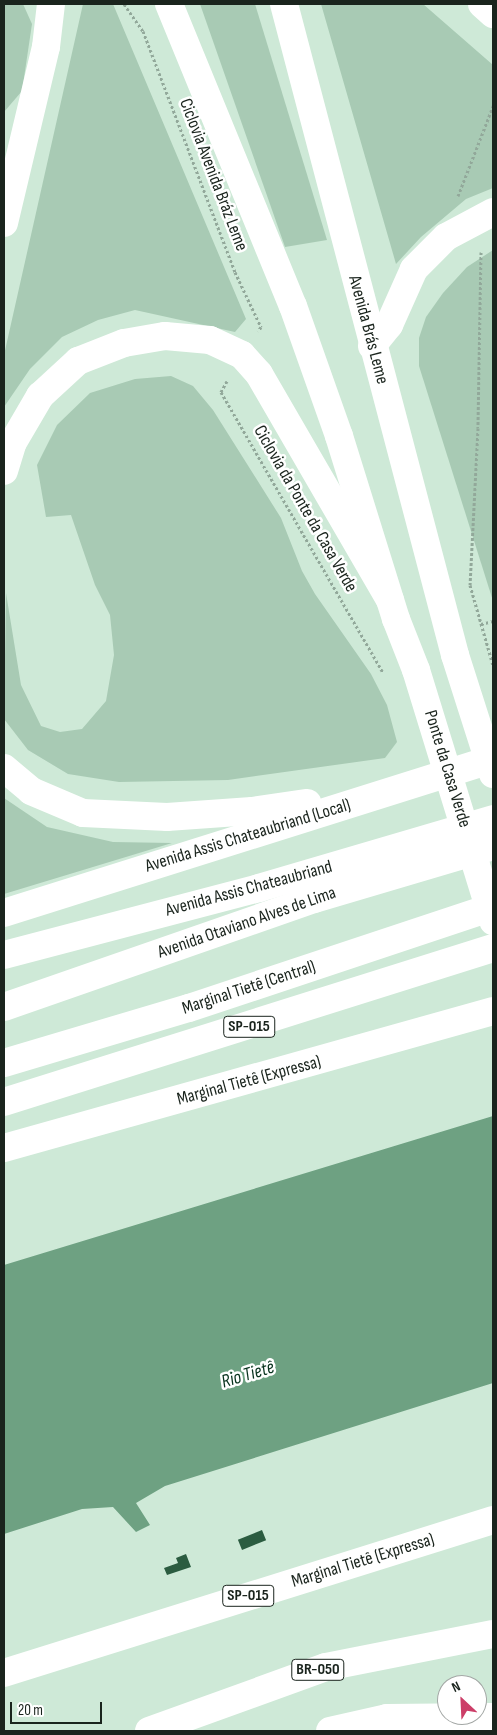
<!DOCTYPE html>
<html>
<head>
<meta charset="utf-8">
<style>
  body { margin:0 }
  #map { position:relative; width:497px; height:1735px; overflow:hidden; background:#cee9d7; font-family:"Sofia Sans Condensed",sans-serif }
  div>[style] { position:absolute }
  .green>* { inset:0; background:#a8cab4 }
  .water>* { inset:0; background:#6ea182 }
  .building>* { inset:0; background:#2b5c40; transform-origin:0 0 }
  .path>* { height:3px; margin-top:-1.5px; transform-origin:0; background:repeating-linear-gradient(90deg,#92a89a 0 2.5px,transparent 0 5px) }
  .tertiary>* { height:28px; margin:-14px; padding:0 14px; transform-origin:14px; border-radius:14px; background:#fff }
  .primary>* { height:28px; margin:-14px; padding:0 14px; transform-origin:14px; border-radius:14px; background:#fff }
  .trunk>* { height:28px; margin:-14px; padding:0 14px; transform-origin:14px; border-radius:14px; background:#fff }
  .motorway>* { height:28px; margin:-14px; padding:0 14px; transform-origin:14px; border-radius:14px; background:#fff }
  span { translate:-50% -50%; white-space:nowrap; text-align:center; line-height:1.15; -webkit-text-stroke:5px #fff; paint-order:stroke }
  .shield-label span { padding:1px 4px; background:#fff; border:1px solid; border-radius:4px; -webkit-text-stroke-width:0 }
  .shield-label { font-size:16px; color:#1a241d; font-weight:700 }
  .street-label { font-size:18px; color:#1a241d }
  .water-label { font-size:19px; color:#07321d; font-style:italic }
  .frame { position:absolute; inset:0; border:5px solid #1a241d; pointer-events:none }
  .north { position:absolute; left:437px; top:1675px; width:50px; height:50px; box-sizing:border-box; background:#fff; border:1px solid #a3a7a5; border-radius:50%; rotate:335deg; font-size:14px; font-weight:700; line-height:20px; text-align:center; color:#1a241d }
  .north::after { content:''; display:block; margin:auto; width:18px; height:22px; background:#cc3e68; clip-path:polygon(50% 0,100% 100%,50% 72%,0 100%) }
  .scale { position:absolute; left:10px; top:1702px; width:92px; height:22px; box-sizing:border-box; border:2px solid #1a241d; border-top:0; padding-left:6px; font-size:15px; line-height:18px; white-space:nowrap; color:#1a241d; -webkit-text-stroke:4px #fff; paint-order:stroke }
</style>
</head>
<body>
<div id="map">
  <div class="green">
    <i style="clip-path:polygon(4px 4px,23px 4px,32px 24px,22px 91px,4px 112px)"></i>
    <i style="clip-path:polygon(83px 4px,113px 4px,246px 319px,235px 332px,135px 310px,98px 320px,62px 337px,30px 369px,4px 407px,4px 355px)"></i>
    <i style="clip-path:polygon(200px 4px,255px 4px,327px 240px,285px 247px)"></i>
    <i style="clip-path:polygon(321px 4px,423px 4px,493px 65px,493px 188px,466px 199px,421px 237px,396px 264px)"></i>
    <i style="clip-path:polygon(493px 250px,493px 601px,419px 366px,419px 338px,426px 317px,443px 293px,467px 267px)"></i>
    <i style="clip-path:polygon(171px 376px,193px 386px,213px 410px,281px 518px,302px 571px,315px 594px,371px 674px,387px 705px,397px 742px,385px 758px,228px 780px,119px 782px,68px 774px,28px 750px,4px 719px,6px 593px,21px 685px,41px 726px,60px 732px,82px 729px,106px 701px,114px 655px,110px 615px,95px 585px,71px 515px,46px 517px,37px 465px,57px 425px,90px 393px,135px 379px)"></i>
    <i style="clip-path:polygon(4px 798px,47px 827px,113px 842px,172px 843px,4px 894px)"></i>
  </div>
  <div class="water">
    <i style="clip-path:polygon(493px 1116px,493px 1383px,165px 1486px,136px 1503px,150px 1525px,136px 1532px,113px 1507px,82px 1509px,4px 1534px,4px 1265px)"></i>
  </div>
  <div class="building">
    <i style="left:262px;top:1530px;width:11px;height:26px;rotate:68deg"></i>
    <i style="clip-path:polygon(186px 1554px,191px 1567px,167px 1575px,164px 1568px,178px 1563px,176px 1558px)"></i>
  </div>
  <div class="path">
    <i style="left:124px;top:4px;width:33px;rotate:55deg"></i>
    <i style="left:143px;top:31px;width:258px;rotate:69.1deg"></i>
    <i style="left:235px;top:272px;width:61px;rotate:64.7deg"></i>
    <i style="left:261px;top:327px;width:5px;rotate:127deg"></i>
    <i style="left:458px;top:196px;width:97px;rotate:-68.7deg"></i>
    <i style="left:481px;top:252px;width:176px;rotate:91deg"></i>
    <i style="left:478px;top:428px;width:157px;rotate:92.9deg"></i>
    <i style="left:470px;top:585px;width:83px;rotate:74deg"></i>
    <i style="left:227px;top:381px;width:13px;rotate:119deg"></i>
    <i style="left:221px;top:392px;width:324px;rotate:60deg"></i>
    <i style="left:481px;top:624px;width:12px;rotate:-14deg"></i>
  </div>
  <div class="tertiary">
    <i style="left:4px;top:223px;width:181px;rotate:-76.6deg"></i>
    <i style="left:46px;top:47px;width:43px;rotate:-83.4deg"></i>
  </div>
  <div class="primary">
    <i style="left:169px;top:4px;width:326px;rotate:67.7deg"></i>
    <i style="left:293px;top:306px;width:138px;rotate:70.5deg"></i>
    <i style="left:339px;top:436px;width:192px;rotate:72.7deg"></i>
    <i style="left:396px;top:619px;width:55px;rotate:68.6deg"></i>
    <i style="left:416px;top:670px;width:263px;rotate:72.9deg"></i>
    <i style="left:284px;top:4px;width:673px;rotate:75.28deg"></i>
    <i style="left:455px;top:655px;width:125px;rotate:72.3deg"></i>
    <i style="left:482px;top:4px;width:15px;rotate:42deg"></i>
    <i style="left:4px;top:955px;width:264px;rotate:-14.7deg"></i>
    <i style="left:259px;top:888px;width:244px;rotate:-16.4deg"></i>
  </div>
  <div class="trunk">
    <i style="left:372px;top:346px;width:27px;rotate:-51deg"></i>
    <i style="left:389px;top:325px;width:61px;rotate:-65.9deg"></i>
    <i style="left:414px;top:269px;width:45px;rotate:-45deg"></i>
    <i style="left:446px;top:237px;width:53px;rotate:-28deg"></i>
    <i style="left:4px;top:471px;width:28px;rotate:-73deg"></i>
    <i style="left:12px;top:444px;width:56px;rotate:-59.7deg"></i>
    <i style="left:40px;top:396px;width:52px;rotate:-42.6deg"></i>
    <i style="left:78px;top:361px;width:49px;rotate:-21.4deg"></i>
    <i style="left:124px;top:343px;width:42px;rotate:-9.7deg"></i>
    <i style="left:165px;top:336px;width:45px;rotate:5.1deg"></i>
    <i style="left:210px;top:340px;width:35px;rotate:25deg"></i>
    <i style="left:242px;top:355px;width:25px;rotate:48deg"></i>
    <i style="left:259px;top:374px;width:261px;rotate:59.9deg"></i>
    <i style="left:4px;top:768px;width:35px;rotate:40deg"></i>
    <i style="left:31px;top:791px;width:56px;rotate:22.9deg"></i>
    <i style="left:83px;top:813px;width:84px;rotate:2.7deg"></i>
    <i style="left:167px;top:817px;width:85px;rotate:-4deg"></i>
    <i style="left:252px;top:811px;width:56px;rotate:-8.3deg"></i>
    <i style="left:4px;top:913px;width:513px;rotate:-17.48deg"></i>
    <i style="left:4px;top:1007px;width:328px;rotate:-19.2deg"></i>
    <i style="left:314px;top:899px;width:187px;rotate:-16.5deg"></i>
    <i style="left:4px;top:1063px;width:193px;rotate:-16.6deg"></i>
    <i style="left:189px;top:1008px;width:320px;rotate:-18.4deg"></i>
    <i style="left:149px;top:1731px;width:188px;rotate:-19.9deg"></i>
    <i style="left:326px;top:1667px;width:170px;rotate:-11.2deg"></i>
    <i style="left:330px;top:1731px;width:58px;rotate:-12.8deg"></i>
    <i style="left:387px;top:1718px;width:106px;rotate:-0.5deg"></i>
  </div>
  <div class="motorway">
    <i style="left:4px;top:1102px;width:513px;rotate:-17.48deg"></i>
    <i style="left:4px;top:1148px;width:508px;rotate:-15.65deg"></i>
    <i style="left:4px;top:1673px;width:512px;rotate:-17.37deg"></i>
  </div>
  <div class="shield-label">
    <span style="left:249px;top:1027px">SP-015</span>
    <span style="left:248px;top:1596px">SP-015</span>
    <span style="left:318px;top:1670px">BR-050</span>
  </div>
  <div class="street-label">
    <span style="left:213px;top:175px;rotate:69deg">Ciclovia Avenida Bráz Leme</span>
    <span style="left:368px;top:330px;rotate:75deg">Avenida Brás Leme</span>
    <span style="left:305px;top:509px;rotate:60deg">Ciclovia da Ponte da Casa Verde</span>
    <span style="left:447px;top:769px;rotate:73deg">Ponte da Casa Verde</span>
    <span style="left:248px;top:836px;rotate:-17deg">Avenida Assis Chateaubriand (Local)</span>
    <span style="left:249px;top:889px;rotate:-15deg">Avenida Assis Chateaubriand</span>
    <span style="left:247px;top:923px;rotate:-19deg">Avenida Otaviano Alves de Lima</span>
    <span style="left:249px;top:988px;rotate:-18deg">Marginal Tietê (Central)</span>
    <span style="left:249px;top:1081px;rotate:-15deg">Marginal Tietê (Expressa)</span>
    <span style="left:363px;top:1561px;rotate:-17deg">Marginal Tietê (Expressa)</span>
  </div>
  <div class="water-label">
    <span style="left:248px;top:1375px;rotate:-17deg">Rio Tietê</span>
  </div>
  <div class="frame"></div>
  <div class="north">N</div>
  <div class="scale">20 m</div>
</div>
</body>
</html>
